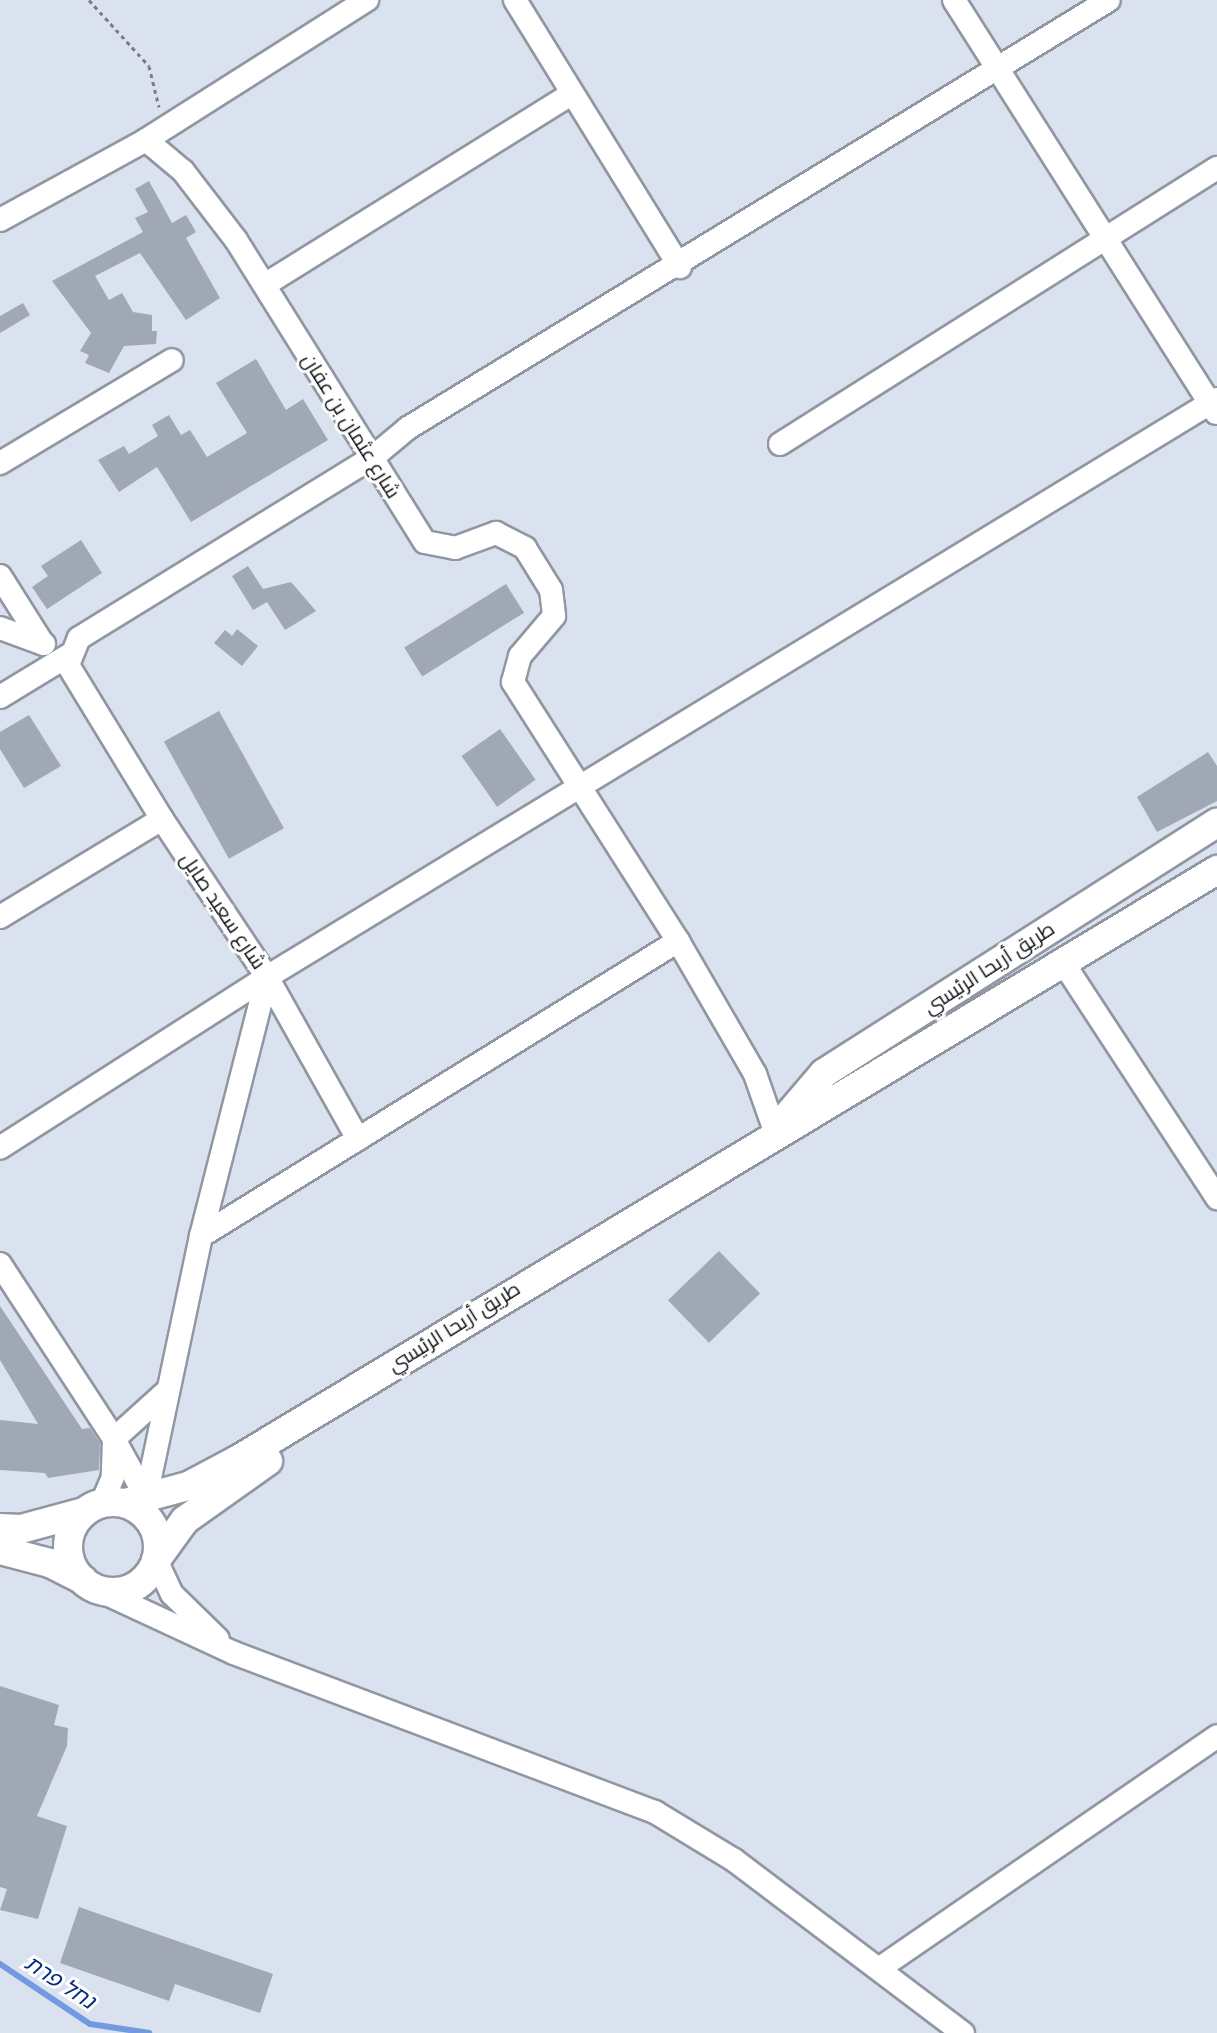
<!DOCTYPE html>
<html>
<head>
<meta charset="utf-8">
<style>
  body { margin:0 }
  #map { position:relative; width:1217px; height:2033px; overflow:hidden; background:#dae1ef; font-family:"Source Serif 4",Cairo,"Noto Sans Hebrew",serif }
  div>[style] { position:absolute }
  .stream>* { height:6px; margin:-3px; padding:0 3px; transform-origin:3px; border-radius:3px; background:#739ae0 }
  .building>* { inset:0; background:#a1a8b5; transform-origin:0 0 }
  .path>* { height:3px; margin-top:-1.5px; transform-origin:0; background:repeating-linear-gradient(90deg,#777c85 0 4px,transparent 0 8px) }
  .roads { filter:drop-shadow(2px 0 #9097a3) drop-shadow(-2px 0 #9097a3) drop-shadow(0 2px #9097a3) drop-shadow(0 -2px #9097a3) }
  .minor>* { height:22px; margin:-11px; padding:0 11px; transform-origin:11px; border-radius:11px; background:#fff }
  .major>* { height:28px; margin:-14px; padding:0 14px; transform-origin:14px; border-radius:14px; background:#fff }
  .major>.ring { margin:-14px; padding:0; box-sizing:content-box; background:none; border:28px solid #fff; border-radius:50% }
  span { translate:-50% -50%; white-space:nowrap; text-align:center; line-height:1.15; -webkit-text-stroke:6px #fff; paint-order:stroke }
  .street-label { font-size:20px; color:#0c0e13 }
  .water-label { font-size:22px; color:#032d7d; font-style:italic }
</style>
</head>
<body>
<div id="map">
  <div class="stream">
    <i style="left:0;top:1964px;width:108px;rotate:33.7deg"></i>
    <i style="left:90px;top:2024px;width:60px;rotate:8.7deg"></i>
  </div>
  <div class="building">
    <i style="clip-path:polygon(149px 181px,172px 223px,186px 215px,196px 232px,186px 238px,220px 298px,186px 320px,140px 253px,95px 276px,109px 300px,122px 293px,133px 312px,152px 315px,152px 331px,157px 331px,156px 344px,124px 346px,109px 373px,85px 363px,89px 355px,80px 351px,91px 333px,52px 281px,143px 232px,135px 218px,148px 212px,135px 189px)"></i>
    <i style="clip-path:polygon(23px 303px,30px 315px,0 333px,0 316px)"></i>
    <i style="clip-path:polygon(256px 359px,286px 410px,303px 399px,328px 440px,191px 522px,157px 467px,119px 492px,98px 460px,124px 446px,129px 454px,158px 436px,152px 425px,169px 415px,181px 435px,190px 430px,207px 457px,247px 433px,216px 383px)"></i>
    <i style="clip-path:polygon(81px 540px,102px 573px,47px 609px,32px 587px,48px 576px,41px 566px)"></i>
    <i style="clip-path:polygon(248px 566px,263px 589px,291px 582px,316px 611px,285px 630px,267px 602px,253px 610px,232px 576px)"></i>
    <i style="left:506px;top:584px;width:34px;height:120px;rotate:58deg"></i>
    <i style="clip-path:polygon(237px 629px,258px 646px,242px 666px,214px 643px,225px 630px,232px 636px)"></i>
    <i style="left:219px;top:711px;width:134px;height:63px;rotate:61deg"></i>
    <i style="clip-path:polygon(29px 715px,61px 766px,24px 788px,0 749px,0 732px)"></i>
    <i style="left:500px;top:729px;width:62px;height:47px;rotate:55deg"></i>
    <i style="clip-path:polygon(1208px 752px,1217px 766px,1217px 801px,1157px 832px,1137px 797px)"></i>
    <i style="left:719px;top:1251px;width:59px;height:71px;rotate:46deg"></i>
    <i style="clip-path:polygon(0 1306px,82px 1429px,90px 1428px,100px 1443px,99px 1470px,48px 1478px,45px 1473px,0 1470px,0 1420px,38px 1424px,0 1360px)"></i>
    <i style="clip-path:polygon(0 1686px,59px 1705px,54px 1725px,68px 1728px,67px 1746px,37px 1816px,67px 1826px,38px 1919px,0 1910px,7px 1889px,0 1887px)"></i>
    <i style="clip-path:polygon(79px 1907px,273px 1974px,260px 2013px,175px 1984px,169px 2001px,60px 1963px)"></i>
  </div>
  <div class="path">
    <i style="left:89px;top:0;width:89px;rotate:47.7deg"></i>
    <i style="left:149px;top:66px;width:42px;rotate:76.3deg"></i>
  </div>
  <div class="roads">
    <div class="minor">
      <i style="left:515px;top:0;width:314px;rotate:58.3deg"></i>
      <i style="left:954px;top:0;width:489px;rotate:57.6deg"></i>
      <i style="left:146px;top:140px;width:48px;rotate:40deg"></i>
      <i style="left:183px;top:171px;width:87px;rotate:52.5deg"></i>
      <i style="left:236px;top:240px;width:356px;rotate:58deg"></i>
      <i style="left:425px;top:542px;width:31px;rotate:11deg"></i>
      <i style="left:455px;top:548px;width:44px;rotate:-20.1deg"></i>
      <i style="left:496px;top:533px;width:33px;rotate:27deg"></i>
      <i style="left:525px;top:548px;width:49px;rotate:58.2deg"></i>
      <i style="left:551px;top:590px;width:26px;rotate:83deg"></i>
      <i style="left:554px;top:616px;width:52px;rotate:130.4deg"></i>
      <i style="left:520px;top:656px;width:27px;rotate:105deg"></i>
      <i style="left:513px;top:682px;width:307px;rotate:57.5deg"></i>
      <i style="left:678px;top:941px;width:154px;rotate:59.9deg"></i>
      <i style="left:755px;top:1074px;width:60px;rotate:70.7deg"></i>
      <i style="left:0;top:220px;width:166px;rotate:-28.7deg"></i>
      <i style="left:146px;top:140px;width:262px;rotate:-32.4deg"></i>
      <i style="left:266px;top:284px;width:359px;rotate:-31.9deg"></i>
      <i style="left:780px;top:444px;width:517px;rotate:-32.28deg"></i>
      <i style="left:0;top:463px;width:200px;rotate:-30.9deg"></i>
      <i style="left:0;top:576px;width:80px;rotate:57.7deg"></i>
      <i style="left:0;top:628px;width:47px;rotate:20deg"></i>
      <i style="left:0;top:697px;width:81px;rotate:-31.3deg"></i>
      <i style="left:162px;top:819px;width:180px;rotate:-121.4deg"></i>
      <i style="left:68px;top:665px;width:29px;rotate:-68deg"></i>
      <i style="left:79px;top:638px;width:344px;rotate:-31.6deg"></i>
      <i style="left:372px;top:458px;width:47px;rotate:-39.8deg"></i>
      <i style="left:408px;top:428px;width:821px;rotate:-31.41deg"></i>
      <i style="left:0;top:917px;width:189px;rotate:-31.2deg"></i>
      <i style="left:162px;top:819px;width:190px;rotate:56.4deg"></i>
      <i style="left:267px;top:977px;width:317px;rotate:147.4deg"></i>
      <i style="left:1064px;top:964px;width:280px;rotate:56.8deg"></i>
      <i style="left:267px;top:977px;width:186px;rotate:60.7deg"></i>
      <i style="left:201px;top:1236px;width:267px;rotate:-75.7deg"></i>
      <i style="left:267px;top:977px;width:1112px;rotate:-31.32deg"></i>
      <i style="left:0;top:1264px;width:209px;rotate:56.9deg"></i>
      <i style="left:114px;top:1439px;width:38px;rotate:92deg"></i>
      <i style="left:113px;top:1477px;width:28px;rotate:113deg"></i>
      <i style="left:146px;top:1497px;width:267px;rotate:-78.1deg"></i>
      <i style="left:201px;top:1236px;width:561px;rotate:-31.73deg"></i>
      <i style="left:146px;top:1497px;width:66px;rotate:-118.9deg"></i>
      <i style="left:114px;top:1439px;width:72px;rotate:-42.2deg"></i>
      <i style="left:156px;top:1560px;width:38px;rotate:65deg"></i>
      <i style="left:172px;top:1594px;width:64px;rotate:44.4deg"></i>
      <i style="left:96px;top:1589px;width:152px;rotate:24.9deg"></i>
      <i style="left:234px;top:1653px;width:450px;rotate:20.7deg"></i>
      <i style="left:655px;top:1812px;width:92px;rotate:31.3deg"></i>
      <i style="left:734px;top:1860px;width:287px;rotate:37.1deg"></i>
      <i style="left:880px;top:1968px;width:409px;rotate:-34.5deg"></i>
    </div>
    <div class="major">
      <i style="left:783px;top:1121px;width:63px;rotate:-49.5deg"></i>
      <i style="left:824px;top:1073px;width:466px;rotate:-32.5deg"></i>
      <i class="ring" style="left:68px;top:1502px;width:62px;height:62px"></i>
      <i style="left:125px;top:1503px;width:65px;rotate:-15.1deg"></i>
      <i style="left:188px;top:1486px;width:58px;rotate:-27.9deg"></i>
      <i style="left:239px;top:1459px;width:1142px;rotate:-31.06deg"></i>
      <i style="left:0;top:1528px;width:21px;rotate:3deg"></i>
      <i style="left:21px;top:1529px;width:65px;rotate:-15.1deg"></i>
      <i style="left:0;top:1550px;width:52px;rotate:14.6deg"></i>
      <i style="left:50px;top:1563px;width:37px;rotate:27deg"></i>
      <i style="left:156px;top:1560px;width:49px;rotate:-54.1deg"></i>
      <i style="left:185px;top:1520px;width:102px;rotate:-35.4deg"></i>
    </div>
  </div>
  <div class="street-label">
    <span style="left:351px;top:426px;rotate:58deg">شارع عثمان بن عفان</span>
    <span style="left:223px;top:911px;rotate:56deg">شارع سعيد صايل</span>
    <span style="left:989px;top:968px;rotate:-33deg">طريق أريحا الرئيسي</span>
    <span style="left:454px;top:1327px;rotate:-32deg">طريق أريحا الرئيسي</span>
  </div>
  <div class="water-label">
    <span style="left:60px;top:1982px;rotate:33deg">נחל פרת</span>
  </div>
</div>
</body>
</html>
